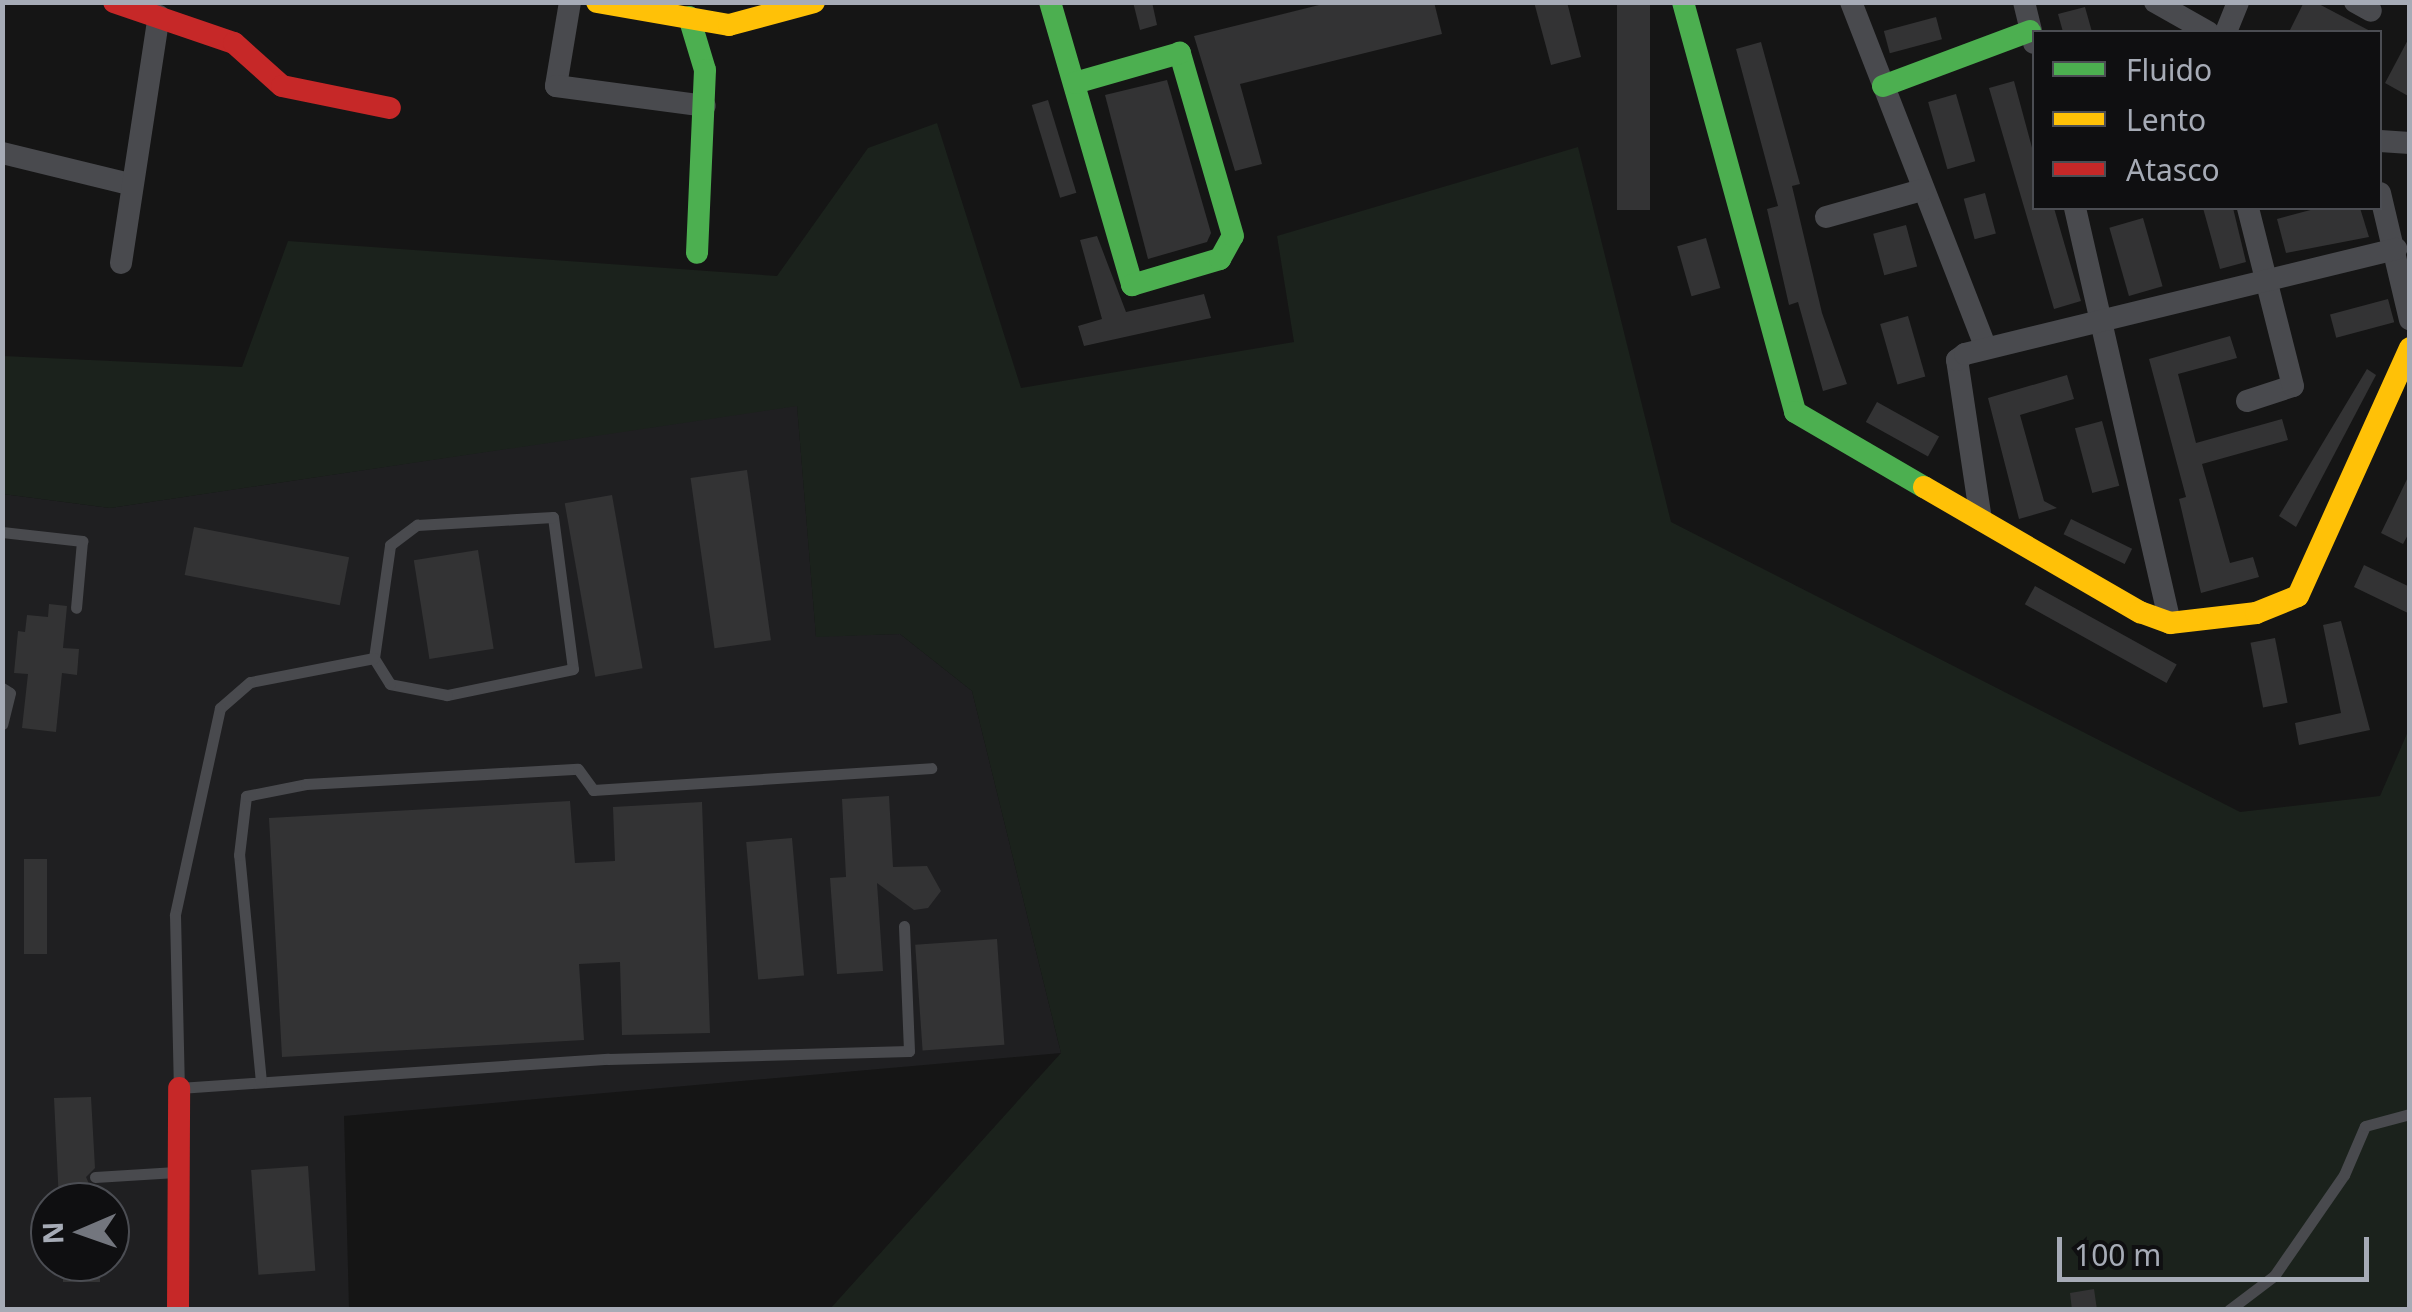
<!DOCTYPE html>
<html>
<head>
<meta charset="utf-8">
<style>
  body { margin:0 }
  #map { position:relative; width:2412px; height:1312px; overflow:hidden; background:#151515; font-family:"Noto Sans",sans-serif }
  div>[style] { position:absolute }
  .built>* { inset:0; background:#1f1f21 }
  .green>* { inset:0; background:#1b221c }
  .building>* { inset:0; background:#333334; transform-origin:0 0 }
  .lane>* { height:11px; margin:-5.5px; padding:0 5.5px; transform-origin:5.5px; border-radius:5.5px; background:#494a4e }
  .street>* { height:22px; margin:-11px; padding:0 11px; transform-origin:11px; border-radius:11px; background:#494a4e }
  .fast>* { height:22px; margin:-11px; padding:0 11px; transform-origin:11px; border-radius:11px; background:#4caf50 }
  .slow>* { height:22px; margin:-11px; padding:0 11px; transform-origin:11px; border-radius:11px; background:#ffc107 }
  .jam>* { height:22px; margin:-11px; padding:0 11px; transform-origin:11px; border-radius:11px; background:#c62828 }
  span { translate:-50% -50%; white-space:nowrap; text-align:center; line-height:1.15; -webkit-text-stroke:8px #0f0f11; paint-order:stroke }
  .frame { position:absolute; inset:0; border:5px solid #a6abb6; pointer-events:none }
  .legend { position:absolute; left:2032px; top:30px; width:350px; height:180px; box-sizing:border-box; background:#0f0f11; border:2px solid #4b4d53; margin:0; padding:12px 18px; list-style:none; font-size:30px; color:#a6abb6 }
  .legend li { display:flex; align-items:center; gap:20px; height:50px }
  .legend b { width:50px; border:2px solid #4b4d53 }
  .north { position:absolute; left:30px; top:1182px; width:100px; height:100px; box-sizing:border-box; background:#0f0f11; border:2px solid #4b4d53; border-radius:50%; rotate:268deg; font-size:28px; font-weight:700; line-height:40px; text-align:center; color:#a6abb6 }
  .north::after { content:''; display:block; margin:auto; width:35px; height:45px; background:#73767e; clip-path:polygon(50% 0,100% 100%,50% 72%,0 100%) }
  .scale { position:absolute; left:2057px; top:1237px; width:312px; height:45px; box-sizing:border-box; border:5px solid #a6abb6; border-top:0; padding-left:12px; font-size:30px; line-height:35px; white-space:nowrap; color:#a6abb6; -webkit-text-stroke:8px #0f0f11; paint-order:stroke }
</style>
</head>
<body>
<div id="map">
  <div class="built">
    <i style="clip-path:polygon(evenodd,797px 405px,816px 636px,900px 634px,972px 691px,1061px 1053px,344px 1116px,349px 1308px,3px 1310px,3px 494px,110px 508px,797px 405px,50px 1202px,110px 1202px,110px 1262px,50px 1262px,50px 1202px)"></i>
  </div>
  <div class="green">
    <i style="clip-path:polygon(937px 123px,1021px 388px,1294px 342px,1277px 236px,1578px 147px,1671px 522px,2240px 812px,2380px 796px,2409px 729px,2409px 1309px,830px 1309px,1061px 1053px,972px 691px,900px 634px,816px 637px,797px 406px,110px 508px,3px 494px,3px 356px,242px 367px,288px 241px,777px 276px,868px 148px)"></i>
  </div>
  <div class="building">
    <i style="clip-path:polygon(1133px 2px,1152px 2px,1157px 25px,1140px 30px)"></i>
    <i style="clip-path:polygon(1331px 2px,1434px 2px,1442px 34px,1240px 84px,1262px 164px,1235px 171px,1194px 36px)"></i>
    <i style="clip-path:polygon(1534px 2px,1567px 2px,1581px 57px,1551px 65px)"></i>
    <i style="left:1617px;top:2px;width:33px;height:208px"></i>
    <i style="clip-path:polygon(2304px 2px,2315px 2px,2372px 32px,2289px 32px)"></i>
    <i style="clip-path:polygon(2085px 7px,2092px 32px,2063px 32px,2058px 14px)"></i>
    <i style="left:1936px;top:17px;width:23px;height:54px;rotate:75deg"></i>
    <i style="clip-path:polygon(2410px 36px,2410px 97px,2385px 83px)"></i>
    <i style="clip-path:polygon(1761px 42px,1800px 184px,1792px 186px,1822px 313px,1847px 384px,1823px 391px,1798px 302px,1789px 305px,1767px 209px,1778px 206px,1736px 49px)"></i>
    <i style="clip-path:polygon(1167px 80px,1211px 233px,1207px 242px,1148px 259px,1105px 95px)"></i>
    <i style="clip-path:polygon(2014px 81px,2034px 155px,2034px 208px,2054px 208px,2081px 301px,2054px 309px,1989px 88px)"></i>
    <i style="left:1956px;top:94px;width:70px;height:29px;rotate:74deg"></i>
    <i style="left:1048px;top:100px;width:97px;height:17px;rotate:73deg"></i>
    <i style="left:1985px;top:193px;width:42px;height:22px;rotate:75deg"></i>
    <i style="clip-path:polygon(2203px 208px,2233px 208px,2246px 262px,2220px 269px)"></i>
    <i style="clip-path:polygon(2318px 208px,2360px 208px,2369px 237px,2286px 253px,2277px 219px)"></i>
    <i style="left:2143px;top:218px;width:71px;height:35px;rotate:74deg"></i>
    <i style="left:1906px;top:225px;width:43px;height:34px;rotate:75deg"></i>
    <i style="clip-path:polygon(1097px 236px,1126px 312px,1204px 294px,1211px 318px,1084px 346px,1078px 326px,1102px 319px,1080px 240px)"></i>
    <i style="left:1706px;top:238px;width:52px;height:30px;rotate:74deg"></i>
    <i style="left:2388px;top:299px;width:24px;height:60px;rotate:75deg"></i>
    <i style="left:1908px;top:316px;width:63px;height:29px;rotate:74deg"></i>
    <i style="clip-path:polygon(2230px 336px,2237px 358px,2178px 374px,2196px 443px,2282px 419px,2288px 440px,2202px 464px,2230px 563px,2253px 557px,2259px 577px,2201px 593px,2179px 499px,2186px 497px,2149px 359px)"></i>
    <i style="clip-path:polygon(2367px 369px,2376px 375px,2296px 527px,2279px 516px)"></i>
    <i style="clip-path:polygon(2067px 375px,2074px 399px,2020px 415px,2044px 501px,2057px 508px,2019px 519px,1988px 398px)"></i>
    <i style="left:1877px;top:402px;width:71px;height:23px;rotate:29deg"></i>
    <i style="left:2102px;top:421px;width:67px;height:28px;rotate:75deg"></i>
    <i style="left:747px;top:470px;width:172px;height:57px;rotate:82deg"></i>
    <i style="clip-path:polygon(2410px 473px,2410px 531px,2403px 544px,2381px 533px)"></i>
    <i style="left:612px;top:495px;width:176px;height:48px;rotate:80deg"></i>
    <i style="left:2071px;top:519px;width:68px;height:17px;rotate:26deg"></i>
    <i style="left:194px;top:527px;width:158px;height:49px;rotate:11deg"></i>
    <i style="left:478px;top:550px;width:100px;height:65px;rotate:81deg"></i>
    <i style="clip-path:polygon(2364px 565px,2410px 587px,2410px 614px,2354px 587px)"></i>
    <i style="left:2035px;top:586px;width:162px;height:21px;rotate:29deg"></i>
    <i style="clip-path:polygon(49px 604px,67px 606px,63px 648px,79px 649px,77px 675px,62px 673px,56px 732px,22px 728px,28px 674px,14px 673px,18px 631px,25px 632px,27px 615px,48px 617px)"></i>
    <i style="clip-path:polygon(2341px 621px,2370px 730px,2299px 745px,2295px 723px,2341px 713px,2323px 625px)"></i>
    <i style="left:2275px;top:638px;width:66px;height:25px;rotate:79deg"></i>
    <i style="clip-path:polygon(889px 796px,893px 867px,927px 866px,941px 891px,928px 908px,914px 910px,877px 883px,883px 971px,837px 974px,830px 878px,846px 877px,842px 799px)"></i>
    <i style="clip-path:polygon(570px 801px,575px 863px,615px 861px,613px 807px,702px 802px,710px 1033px,622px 1035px,620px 962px,579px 964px,584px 1040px,282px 1057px,269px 818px)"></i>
    <i style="left:792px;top:838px;width:138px;height:46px;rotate:85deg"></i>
    <i style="left:24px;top:859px;width:23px;height:95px"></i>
    <i style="left:997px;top:939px;width:106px;height:82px;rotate:86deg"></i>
    <i style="clip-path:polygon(91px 1097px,95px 1168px,86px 1177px,97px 1202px,59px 1202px,54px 1098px)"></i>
    <i style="left:308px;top:1166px;width:105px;height:57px;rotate:86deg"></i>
    <i style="left:63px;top:1262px;width:37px;height:20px"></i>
    <i style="clip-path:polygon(2094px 1289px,2097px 1310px,2072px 1310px,2070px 1293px)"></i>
  </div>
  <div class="lane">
    <i style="left:553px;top:517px;width:153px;rotate:82.5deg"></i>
    <i style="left:573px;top:669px;width:129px;rotate:168.3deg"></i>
    <i style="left:447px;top:695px;width:58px;rotate:-169.1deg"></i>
    <i style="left:390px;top:684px;width:31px;rotate:-122deg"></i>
    <i style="left:374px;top:658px;width:114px;rotate:-81.9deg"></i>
    <i style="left:390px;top:545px;width:34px;rotate:-37deg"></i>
    <i style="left:417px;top:525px;width:136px;rotate:-3.4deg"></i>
    <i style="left:2px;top:532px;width:81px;rotate:6.4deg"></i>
    <i style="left:82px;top:541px;width:67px;rotate:95.1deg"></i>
    <i style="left:374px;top:658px;width:126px;rotate:169deg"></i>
    <i style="left:250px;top:682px;width:40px;rotate:139deg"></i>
    <i style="left:220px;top:708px;width:212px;rotate:102.3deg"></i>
    <i style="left:175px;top:915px;width:173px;rotate:88.7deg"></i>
    <i style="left:179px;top:1088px;width:430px;rotate:-3.9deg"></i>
    <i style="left:608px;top:1059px;width:301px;rotate:-1.5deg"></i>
    <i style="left:909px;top:1051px;width:125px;rotate:-92.3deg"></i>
    <i style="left:2px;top:688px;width:9px;rotate:32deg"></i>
    <i style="left:10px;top:693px;width:32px;rotate:104deg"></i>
    <i style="left:261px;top:1082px;width:228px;rotate:-95.5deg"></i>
    <i style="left:239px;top:855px;width:59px;rotate:-83.2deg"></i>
    <i style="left:246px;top:796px;width:61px;rotate:-11.3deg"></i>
    <i style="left:306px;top:784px;width:272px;rotate:-3.2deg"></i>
    <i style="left:578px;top:769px;width:26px;rotate:54deg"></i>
    <i style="left:593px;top:790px;width:339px;rotate:-3.7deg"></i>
    <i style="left:95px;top:1177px;width:81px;rotate:-3.5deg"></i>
    <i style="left:2229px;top:1310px;width:56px;rotate:-37.1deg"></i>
    <i style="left:2274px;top:1276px;width:123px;rotate:-55.3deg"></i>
    <i style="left:2344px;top:1175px;width:53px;rotate:-66.8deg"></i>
    <i style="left:2365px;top:1126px;width:47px;rotate:-14.9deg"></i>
  </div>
  <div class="street">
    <i style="left:570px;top:2px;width:85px;rotate:99.5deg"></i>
    <i style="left:556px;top:86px;width:150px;rotate:7.6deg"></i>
    <i style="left:1851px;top:2px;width:371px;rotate:68.7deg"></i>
    <i style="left:2024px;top:2px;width:42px;rotate:76.3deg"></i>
    <i style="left:2155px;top:2px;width:61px;rotate:29.5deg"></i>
    <i style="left:2355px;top:2px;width:18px;rotate:29deg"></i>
    <i style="left:2226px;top:32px;width:32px;rotate:-68deg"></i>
    <i style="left:2380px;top:141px;width:30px;rotate:4deg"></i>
    <i style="left:2px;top:153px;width:131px;rotate:13.7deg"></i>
    <i style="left:2380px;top:193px;width:130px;rotate:76.7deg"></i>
    <i style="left:2075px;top:208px;width:426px;rotate:77.1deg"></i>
    <i style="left:1826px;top:217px;width:100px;rotate:-15.7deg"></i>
    <i style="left:121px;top:263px;width:250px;rotate:-81.3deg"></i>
    <i style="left:2247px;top:401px;width:48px;rotate:-18.1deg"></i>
    <i style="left:2293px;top:386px;width:184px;rotate:-104.2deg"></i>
    <i style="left:1981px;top:520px;width:162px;rotate:-98.5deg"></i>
    <i style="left:1957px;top:360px;width:10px;rotate:-37deg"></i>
    <i style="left:1965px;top:354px;width:444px;rotate:-13.7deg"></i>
  </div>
  <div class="fast">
    <i style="left:1050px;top:2px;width:295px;rotate:73.8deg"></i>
    <i style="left:1132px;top:285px;width:92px;rotate:-16.5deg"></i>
    <i style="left:1220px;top:259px;width:26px;rotate:-61deg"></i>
    <i style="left:1233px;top:236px;width:191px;rotate:-106.2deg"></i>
    <i style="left:1180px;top:53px;width:109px;rotate:164.1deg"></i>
    <i style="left:1683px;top:2px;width:425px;rotate:74.7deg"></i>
    <i style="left:1795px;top:412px;width:149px;rotate:30.2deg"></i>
    <i style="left:689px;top:17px;width:55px;rotate:73.2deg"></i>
    <i style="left:705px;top:70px;width:183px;rotate:92.5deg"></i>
    <i style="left:1883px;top:86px;width:157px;rotate:-20.5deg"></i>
  </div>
  <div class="slow">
    <i style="left:597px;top:2px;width:134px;rotate:9.9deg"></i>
    <i style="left:729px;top:25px;width:88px;rotate:-15.1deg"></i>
    <i style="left:1924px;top:487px;width:250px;rotate:30.1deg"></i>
    <i style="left:2140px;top:612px;width:32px;rotate:20deg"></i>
    <i style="left:2170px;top:623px;width:87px;rotate:-6.6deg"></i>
    <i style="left:2256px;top:613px;width:45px;rotate:-22deg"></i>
    <i style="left:2298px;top:596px;width:272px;rotate:-65.7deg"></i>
  </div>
  <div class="jam">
    <i style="left:114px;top:2px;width:127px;rotate:18.9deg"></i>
    <i style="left:234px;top:43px;width:64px;rotate:41.9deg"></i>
    <i style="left:282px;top:86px;width:110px;rotate:11.5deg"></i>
    <i style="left:178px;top:1310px;width:222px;rotate:-89.7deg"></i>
  </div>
  <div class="frame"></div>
  <ul class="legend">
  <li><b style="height:12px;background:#4caf50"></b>Fluido</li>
  <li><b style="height:12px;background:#ffc107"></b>Lento</li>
  <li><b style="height:12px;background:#c62828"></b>Atasco</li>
  </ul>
  <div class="north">N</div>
  <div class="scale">100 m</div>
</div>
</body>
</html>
